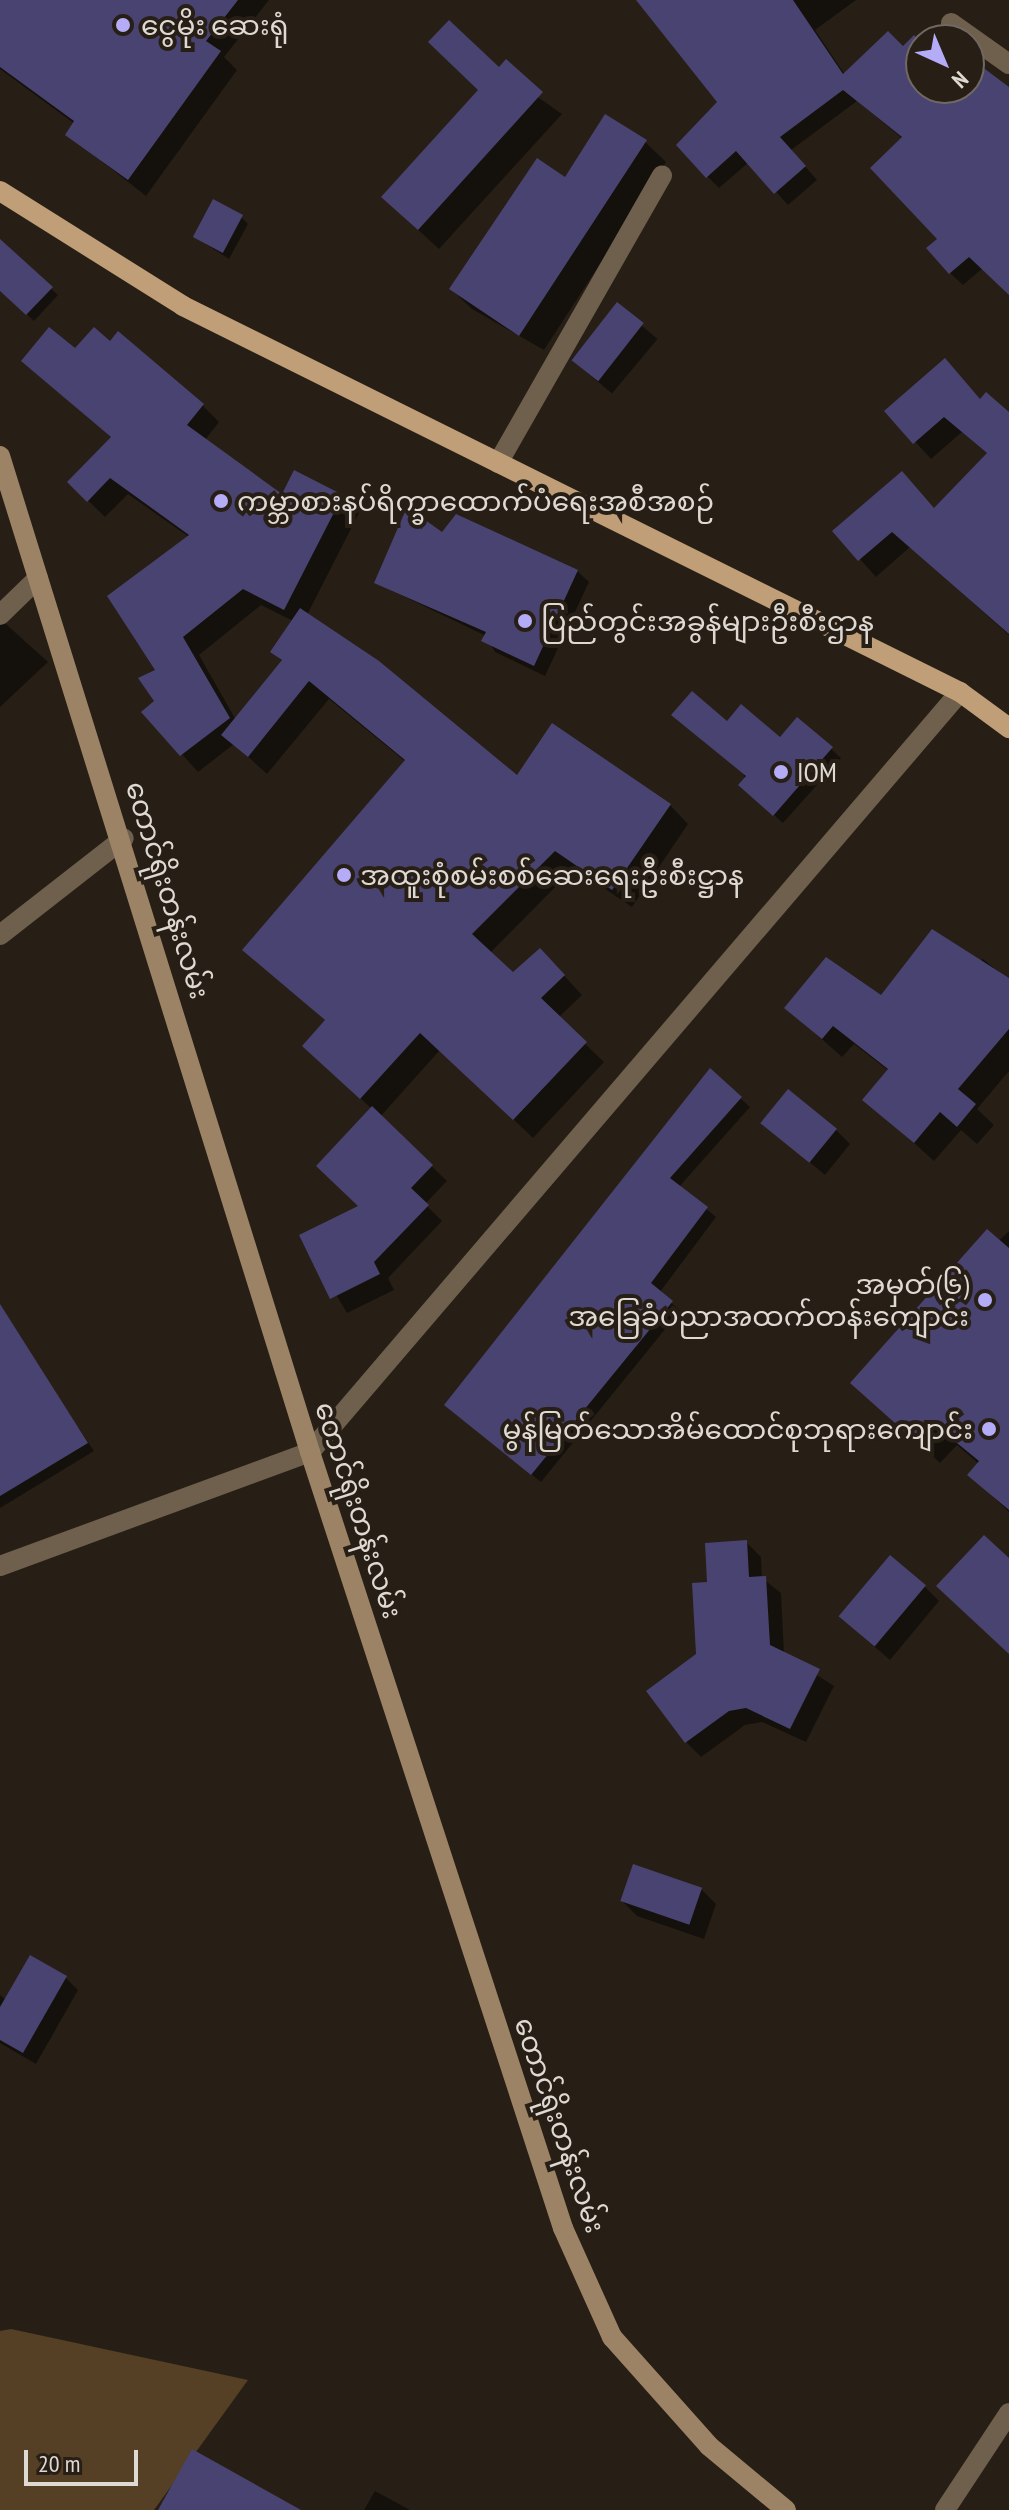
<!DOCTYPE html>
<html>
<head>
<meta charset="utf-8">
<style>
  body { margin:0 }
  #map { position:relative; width:1009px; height:2510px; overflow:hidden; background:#271f15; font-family:"PT Sans Narrow","Noto Sans Myanmar",sans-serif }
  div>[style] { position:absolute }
  .green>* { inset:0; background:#553f25 }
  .shadow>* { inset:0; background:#0007; transform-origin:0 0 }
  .building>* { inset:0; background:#494371; transform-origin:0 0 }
  .street>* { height:20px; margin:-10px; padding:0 10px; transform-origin:10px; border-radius:10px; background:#6f5f4d }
  .secondary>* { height:20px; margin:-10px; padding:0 10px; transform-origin:10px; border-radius:10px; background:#9d8366 }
  .primary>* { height:20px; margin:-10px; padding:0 10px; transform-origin:10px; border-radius:10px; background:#c09e78 }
  .dots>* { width:22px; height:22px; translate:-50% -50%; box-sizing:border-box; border:4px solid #271f15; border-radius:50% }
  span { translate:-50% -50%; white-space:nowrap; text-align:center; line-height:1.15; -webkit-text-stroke:8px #271f15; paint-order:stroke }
  .poi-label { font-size:28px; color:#dfd9d3 }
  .left { translate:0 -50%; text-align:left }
  .right { translate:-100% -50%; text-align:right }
  .street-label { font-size:28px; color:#dfd9d3 }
  .north { position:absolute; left:905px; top:24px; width:80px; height:80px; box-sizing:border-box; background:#271f15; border:2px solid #716961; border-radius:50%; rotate:136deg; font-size:22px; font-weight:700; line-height:32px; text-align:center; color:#dfd9d3 }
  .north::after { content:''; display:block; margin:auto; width:28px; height:36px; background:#b5acf8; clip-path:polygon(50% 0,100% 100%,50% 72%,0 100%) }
  .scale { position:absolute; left:24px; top:2450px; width:114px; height:36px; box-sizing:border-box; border:4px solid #dfd9d3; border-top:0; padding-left:10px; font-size:24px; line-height:28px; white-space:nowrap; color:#dfd9d3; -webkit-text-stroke:6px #271f15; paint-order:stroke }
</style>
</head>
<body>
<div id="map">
  <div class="green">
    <i style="clip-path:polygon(11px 2329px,248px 2380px,154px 2510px,0 2510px,0 2331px)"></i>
  </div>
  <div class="shadow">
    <i style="clip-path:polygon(0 0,269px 0,224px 57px,237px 70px,146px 196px,67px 134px,75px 124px,0 69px)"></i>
    <i style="clip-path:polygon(653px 0,856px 0,815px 30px,845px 75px,921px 45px,921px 88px,969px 88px,969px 63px,1009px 90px,1009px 293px,983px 268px,963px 285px,950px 273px,903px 139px,857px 101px,791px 150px,817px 180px,788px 205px,749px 162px,719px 188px,707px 176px,719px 102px)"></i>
    <i style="clip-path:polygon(499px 70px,562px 114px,439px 249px,404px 217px)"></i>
    <i style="clip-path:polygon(645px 142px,666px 162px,544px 350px,472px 309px,451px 289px,566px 180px)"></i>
    <i style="clip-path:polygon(241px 217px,248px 224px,229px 259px,195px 237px)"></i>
    <i style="clip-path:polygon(1px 243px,58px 295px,34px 321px,0 289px)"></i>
    <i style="left:617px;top:305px;width:53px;height:71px;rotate:40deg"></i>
    <i style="clip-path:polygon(evenodd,110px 344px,202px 405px,219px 422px,205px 440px,283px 497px,295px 473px,359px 513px,307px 615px,517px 778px,670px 805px,688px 824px,632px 907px,574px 868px,490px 953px,513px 975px,558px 969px,582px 995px,558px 1018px,604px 1062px,533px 1138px,440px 1050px,380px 1117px,447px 1181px,425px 1204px,442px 1221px,388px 1278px,394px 1290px,347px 1313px,301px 1236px,360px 1207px,372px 1109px,323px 1064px,326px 1021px,245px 950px,406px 762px,329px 699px,267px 774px,234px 744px,198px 772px,144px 712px,157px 701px,189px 537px,128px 494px,105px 517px,69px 482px,112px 438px,24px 361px,110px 344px,261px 605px,293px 621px,273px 652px,283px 662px,236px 720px,199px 655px,261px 605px)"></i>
    <i style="clip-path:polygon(945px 360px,981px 400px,1009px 414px,1009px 635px,910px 547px,876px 577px,835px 531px,935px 510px,988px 454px,962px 432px,931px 459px,887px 411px)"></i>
    <i style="clip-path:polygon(442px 535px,577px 571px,589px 582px,545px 676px,495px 652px,486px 636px,376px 583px)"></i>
    <i style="clip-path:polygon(0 609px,6px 624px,48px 662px,0 707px)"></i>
    <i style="clip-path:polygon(798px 719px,841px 758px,783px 823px,750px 794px,727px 724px,780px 739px)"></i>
    <i style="clip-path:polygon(983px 959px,1009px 980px,1009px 1071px,977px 1109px,994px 1125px,977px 1144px,961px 1130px,934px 1161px,865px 1099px,889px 1071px,854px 1044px,842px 1057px,787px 1008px,882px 998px)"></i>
    <i style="clip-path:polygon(710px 1071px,750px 1107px,679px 1187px,716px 1217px,660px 1292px,680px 1311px,541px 1482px,455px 1413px)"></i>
    <i style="clip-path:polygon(763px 1123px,835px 1129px,850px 1144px,825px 1175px)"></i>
    <i style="clip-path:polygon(1009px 1231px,1009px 1512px,970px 1475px,979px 1464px,957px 1445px,940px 1463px,853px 1383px)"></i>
    <i style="clip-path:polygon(0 1312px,94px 1451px,0 1508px)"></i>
    <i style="clip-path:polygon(746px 1542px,761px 1557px,762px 1578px,781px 1593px,784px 1654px,834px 1686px,806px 1742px,762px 1722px,745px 1725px,701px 1757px,686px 1742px,709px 1584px)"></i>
    <i style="clip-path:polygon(924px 1586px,939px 1601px,890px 1660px,862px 1636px)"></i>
    <i style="clip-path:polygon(701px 1889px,716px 1904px,704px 1939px,637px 1916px,622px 1901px)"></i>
    <i style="clip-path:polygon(66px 1978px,78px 1990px,36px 2064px,0 2043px,0 1995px,6px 2000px)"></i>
    <i style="clip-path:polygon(375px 2491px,410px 2510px,364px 2510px)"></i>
  </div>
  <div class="building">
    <i style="clip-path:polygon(0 0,238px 0,206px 41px,221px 51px,128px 180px,65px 135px,74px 121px,0 67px)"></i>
    <i style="clip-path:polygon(636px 0,793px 0,843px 74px,888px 31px,903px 46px,914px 35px,921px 42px,921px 88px,969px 88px,969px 57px,1009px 87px,1009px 295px,969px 257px,949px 274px,926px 248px,937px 239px,870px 168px,902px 137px,843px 90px,780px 137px,806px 166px,774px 194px,736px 151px,706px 178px,676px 145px,717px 102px)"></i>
    <i style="clip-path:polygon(449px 20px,499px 67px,506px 59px,543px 92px,418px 230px,381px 197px,478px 90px,428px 42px)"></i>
    <i style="clip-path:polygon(605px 114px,647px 140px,519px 336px,449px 289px,537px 158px,565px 177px)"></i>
    <i style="left:213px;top:199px;width:34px;height:43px;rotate:28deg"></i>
    <i style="clip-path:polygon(0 239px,53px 287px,26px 315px,0 291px)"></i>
    <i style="left:617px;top:302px;width:34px;height:74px;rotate:38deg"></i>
    <i style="clip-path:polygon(49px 327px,75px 348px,94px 327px,110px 341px,118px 331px,204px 404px,187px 425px,282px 494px,294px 470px,343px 495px,284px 610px,243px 589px,183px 637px,230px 718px,180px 756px,141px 712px,154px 701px,138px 678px,155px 670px,107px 596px,189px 535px,110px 478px,87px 502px,67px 482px,111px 437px,21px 361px)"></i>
    <i style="clip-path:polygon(945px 358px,980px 399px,986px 392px,1009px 412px,1009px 634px,892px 532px,858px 561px,832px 531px,902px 471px,934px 508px,987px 453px,944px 417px,913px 444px,884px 411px)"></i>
    <i style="clip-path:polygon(407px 507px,442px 532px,456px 514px,578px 570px,534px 666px,481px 641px,486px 632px,374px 583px)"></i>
    <i style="clip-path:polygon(300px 608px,379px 661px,517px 775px,552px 723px,671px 804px,612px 890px,555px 851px,472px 934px,513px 972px,540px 948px,565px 975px,541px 998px,587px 1042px,513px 1120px,420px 1033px,360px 1099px,302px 1046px,325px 1020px,242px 950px,405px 760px,309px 681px,248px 757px,221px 735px,282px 660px,270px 652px)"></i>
    <i style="clip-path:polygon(692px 691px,727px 721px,741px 704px,780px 737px,797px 717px,833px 747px,773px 816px,738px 785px,746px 776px,671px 715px)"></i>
    <i style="clip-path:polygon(932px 929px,1009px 978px,1009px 1029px,958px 1089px,976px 1104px,957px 1127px,940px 1112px,914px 1143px,862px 1100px,888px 1069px,833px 1026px,822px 1039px,784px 1008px,826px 957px,881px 995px)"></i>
    <i style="clip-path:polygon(710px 1068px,742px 1097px,670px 1178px,708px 1207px,651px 1283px,673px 1301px,531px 1475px,444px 1405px)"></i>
    <i style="left:788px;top:1089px;width:63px;height:44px;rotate:39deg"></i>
    <i style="clip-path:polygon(372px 1106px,433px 1165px,411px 1188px,429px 1205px,374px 1262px,380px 1274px,330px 1299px,299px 1235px,358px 1206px,316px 1166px)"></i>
    <i style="clip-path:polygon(987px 1229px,1009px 1248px,1009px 1510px,967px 1475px,979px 1461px,930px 1421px,914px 1440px,850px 1383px)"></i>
    <i style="clip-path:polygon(0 1304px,88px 1443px,0 1496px)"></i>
    <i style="clip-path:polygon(984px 1535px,1009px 1558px,1009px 1654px,936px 1586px)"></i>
    <i style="clip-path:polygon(747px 1540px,749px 1577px,766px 1576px,770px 1645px,820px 1669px,790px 1729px,746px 1708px,729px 1711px,685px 1743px,646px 1691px,696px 1654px,692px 1583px,707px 1582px,705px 1543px)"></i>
    <i style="left:890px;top:1555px;width:47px;height:80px;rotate:40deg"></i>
    <i style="left:633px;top:1864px;width:73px;height:39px;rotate:19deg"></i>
    <i style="clip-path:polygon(30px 1955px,67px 1976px,23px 2053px,0 2040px,0 2007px)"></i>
    <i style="clip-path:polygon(192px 2449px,301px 2510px,158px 2510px)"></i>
  </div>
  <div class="street">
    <i style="left:951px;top:23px;width:71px;rotate:35.3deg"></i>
    <i style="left:498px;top:463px;width:331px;rotate:-60.3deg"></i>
    <i style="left:0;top:615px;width:53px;rotate:-44.2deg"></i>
    <i style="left:0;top:935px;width:157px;rotate:-38deg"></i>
    <i style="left:0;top:1566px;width:330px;rotate:-20.2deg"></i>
    <i style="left:310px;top:1452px;width:1000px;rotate:-49.46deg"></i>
    <i style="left:945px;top:2510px;width:116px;rotate:-56.6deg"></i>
  </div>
  <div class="secondary">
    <i style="left:0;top:456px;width:1043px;rotate:72.71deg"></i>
    <i style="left:310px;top:1452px;width:816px;rotate:71.94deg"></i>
    <i style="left:563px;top:2228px;width:120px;rotate:65.8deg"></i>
    <i style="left:612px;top:2337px;width:146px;rotate:48.3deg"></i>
    <i style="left:709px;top:2446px;width:100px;rotate:39.7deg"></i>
  </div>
  <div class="primary">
    <i style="left:0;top:191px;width:216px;rotate:32.1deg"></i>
    <i style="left:183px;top:306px;width:868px;rotate:26.42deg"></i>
    <i style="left:960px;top:692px;width:61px;rotate:36.3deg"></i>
  </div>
  <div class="dots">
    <i style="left:123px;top:25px;background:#b5acf8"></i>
    <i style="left:221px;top:501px;background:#b5acf8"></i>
    <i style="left:525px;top:621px;background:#b5acf8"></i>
    <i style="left:781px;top:772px;background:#b5acf8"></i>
    <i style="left:344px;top:875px;background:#b5acf8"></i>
    <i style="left:985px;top:1300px;background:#b5acf8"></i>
    <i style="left:989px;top:1429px;background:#b5acf8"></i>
  </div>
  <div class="poi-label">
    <span class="left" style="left:141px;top:25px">ငွေမိုး ဆေးရုံ</span>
    <span class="left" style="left:237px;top:501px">ကမ္ဘာစားနပ်ရိက္ခာထောက်ပံရေးအစီအစဉ်</span>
    <span class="left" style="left:541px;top:621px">ပြည်တွင်းအခွန်များဦးစီးဌာန</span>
    <span class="left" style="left:797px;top:772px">IOM</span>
    <span class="left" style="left:360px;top:875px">အထူးစုံစမ်းစစ်ဆေးရေးဦးစီးဋ္ဌာန</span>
    <span class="right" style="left:969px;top:1300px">အမှတ်(၆)<br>အခြေခံပညာအထက်တန်းကျောင်း</span>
    <span class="right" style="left:973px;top:1429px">မွန်မြတ်သောအိမ်ထောင်စုဘုရားကျောင်း</span>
  </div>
  <div class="street-label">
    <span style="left:168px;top:890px;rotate:73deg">တောင်ရိုးတန်းလမ်း</span>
    <span style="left:359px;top:1510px;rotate:72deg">တောင်ရိုးတန်းလမ်း</span>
    <span style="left:560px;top:2125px;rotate:71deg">တောင်ရိုးတန်းလမ်း</span>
  </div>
  <div class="north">N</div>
  <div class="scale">20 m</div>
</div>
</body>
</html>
